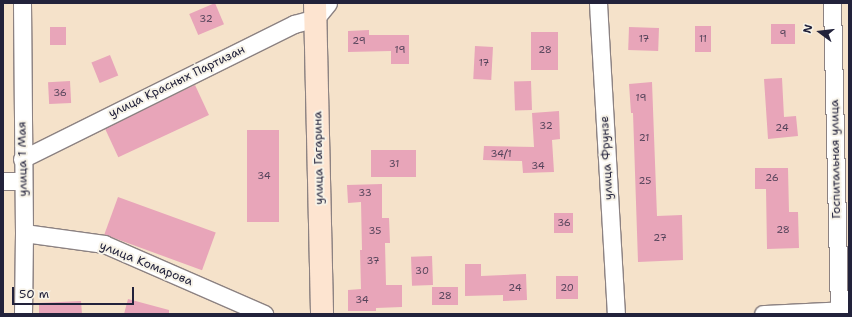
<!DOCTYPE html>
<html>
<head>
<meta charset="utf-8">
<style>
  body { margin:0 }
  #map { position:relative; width:852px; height:317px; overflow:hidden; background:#f5e2ca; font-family:"Shantell Sans",sans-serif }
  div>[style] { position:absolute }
  .building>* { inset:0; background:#e8a5b9; transform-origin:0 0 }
  .roads { filter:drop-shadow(1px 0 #8c8282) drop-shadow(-1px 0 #8c8282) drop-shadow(0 1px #8c8282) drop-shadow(0 -1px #8c8282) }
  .street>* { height:17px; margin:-8.5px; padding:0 8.5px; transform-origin:8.5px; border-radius:8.5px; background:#fff }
  .secondary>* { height:22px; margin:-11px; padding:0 11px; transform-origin:11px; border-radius:11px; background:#fde4d0 }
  span { translate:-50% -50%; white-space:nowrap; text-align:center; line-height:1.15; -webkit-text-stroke:4px #f7f3e8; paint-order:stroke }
  .number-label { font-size:10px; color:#54435a }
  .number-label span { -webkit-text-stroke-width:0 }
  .street-label { font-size:12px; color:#22223b }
  .frame { position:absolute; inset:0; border:4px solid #22223b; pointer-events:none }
  .north { position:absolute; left:800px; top:12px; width:40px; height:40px; -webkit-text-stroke:3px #f7f3e8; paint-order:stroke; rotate:285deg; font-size:11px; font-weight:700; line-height:16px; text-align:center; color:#22223b }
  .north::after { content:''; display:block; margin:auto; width:14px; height:18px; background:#22223b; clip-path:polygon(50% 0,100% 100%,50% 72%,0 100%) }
  .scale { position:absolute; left:12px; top:287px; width:122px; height:18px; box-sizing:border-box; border:2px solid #22223b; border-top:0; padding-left:5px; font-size:12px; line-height:14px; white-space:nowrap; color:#22223b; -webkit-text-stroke:3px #f7f3e8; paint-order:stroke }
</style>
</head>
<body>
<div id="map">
  <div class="building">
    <i style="left:215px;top:3px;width:23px;height:28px;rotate:67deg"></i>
    <i style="left:771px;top:24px;width:24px;height:20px"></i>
    <i style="left:695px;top:26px;width:16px;height:26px"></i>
    <i style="left:50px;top:27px;width:16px;height:18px"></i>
    <i style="left:629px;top:27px;width:30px;height:23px;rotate:2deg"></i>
    <i style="clip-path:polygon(369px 30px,369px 35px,409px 35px,409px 64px,391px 64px,391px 51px,348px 52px,348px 31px)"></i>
    <i style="left:531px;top:32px;width:27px;height:38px"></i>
    <i style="left:475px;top:46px;width:18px;height:33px;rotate:3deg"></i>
    <i style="left:110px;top:55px;width:22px;height:20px;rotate:68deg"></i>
    <i style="clip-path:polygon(782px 78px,784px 117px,796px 116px,798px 136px,768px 139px,764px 79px)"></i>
    <i style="left:70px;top:81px;width:22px;height:22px;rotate:87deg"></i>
    <i style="left:531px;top:81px;width:29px;height:17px;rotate:88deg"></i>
    <i style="clip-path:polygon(652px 82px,657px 216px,682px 215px,683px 260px,638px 262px,633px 113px,631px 113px,629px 84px)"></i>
    <i style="left:195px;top:85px;width:33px;height:100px;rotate:65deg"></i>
    <i style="clip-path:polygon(559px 111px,560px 139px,552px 140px,554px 172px,523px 173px,522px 161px,483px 160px,484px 146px,534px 147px,532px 113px)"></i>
    <i style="left:247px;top:130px;width:32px;height:92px"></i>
    <i style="left:416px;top:150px;width:27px;height:45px;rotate:90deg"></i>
    <i style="clip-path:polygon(755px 168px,788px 168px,789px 212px,798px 212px,799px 248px,767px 249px,766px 189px,755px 189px)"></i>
    <i style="clip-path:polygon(382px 184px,382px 218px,389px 218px,390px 243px,385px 243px,386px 285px,402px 285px,402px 307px,376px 308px,376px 311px,348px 311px,348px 290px,361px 289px,360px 250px,362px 250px,361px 202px,348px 203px,347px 185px)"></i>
    <i style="left:118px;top:197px;width:104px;height:40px;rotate:20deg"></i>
    <i style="left:554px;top:213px;width:19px;height:20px"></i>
    <i style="left:432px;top:256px;width:29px;height:21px;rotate:88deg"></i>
    <i style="clip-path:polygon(465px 264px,481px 264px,481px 276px,526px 274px,527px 300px,503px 301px,503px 295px,465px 296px)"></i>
    <i style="left:556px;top:276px;width:22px;height:23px"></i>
    <i style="left:432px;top:287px;width:26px;height:18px"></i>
    <i style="clip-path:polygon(128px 299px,169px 310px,169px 314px,124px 314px)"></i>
    <i style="clip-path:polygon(81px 301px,82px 314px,39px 314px,39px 303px)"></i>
  </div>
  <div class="roads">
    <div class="street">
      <i style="left:22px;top:3px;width:230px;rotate:89.5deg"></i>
      <i style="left:24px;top:233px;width:81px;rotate:90.7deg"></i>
      <i style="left:598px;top:3px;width:312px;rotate:86.7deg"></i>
      <i style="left:832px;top:3px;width:311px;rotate:88.7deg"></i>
      <i style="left:22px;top:159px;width:304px;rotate:-26.4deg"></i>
      <i style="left:294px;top:24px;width:23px;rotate:-15deg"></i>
      <i style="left:316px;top:18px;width:19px;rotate:-51deg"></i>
      <i style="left:3px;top:181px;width:20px"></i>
      <i style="left:24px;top:233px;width:81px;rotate:7.8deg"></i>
      <i style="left:104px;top:244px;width:175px;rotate:23.6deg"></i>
      <i style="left:763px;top:314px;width:86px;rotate:-2.7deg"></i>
    </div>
    <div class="secondary">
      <i style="left:315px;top:3px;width:311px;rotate:88.7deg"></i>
    </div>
  </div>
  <div class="number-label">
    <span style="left:206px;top:19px">32</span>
    <span style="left:783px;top:34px">9</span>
    <span style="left:644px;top:39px">17</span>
    <span style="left:703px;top:39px">11</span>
    <span style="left:359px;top:41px">29</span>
    <span style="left:400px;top:50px">19</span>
    <span style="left:545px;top:50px">28</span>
    <span style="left:484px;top:63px">17</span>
    <span style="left:60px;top:93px">36</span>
    <span style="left:641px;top:98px">19</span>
    <span style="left:546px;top:126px">32</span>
    <span style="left:782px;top:128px">24</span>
    <span style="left:644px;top:138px">21</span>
    <span style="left:501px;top:154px">34/1</span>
    <span style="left:394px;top:164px">31</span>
    <span style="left:538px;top:166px">34</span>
    <span style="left:264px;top:176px">34</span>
    <span style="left:772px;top:178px">26</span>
    <span style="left:645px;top:181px">25</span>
    <span style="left:365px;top:193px">33</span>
    <span style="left:564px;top:223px">36</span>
    <span style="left:783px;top:230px">28</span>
    <span style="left:375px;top:231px">35</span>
    <span style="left:660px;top:238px">27</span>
    <span style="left:373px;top:261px">37</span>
    <span style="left:422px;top:271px">30</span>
    <span style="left:515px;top:288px">24</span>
    <span style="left:567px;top:288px">20</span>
    <span style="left:445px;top:296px">28</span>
    <span style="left:362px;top:300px">34</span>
  </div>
  <div class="street-label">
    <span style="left:177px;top:82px;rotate:-26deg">улица Красных Партизан</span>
    <span style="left:319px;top:158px;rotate:-91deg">улица Гагарина</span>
    <span style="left:607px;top:158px;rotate:-93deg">улица Фрунзе</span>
    <span style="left:23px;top:159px;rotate:-91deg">улица 1 Мая</span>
    <span style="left:836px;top:159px;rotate:-91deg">Госпитальная улица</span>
    <span style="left:146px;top:264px;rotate:22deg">улица Комарова</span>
  </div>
  <div class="frame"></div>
  <div class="north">N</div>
  <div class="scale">50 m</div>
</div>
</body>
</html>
